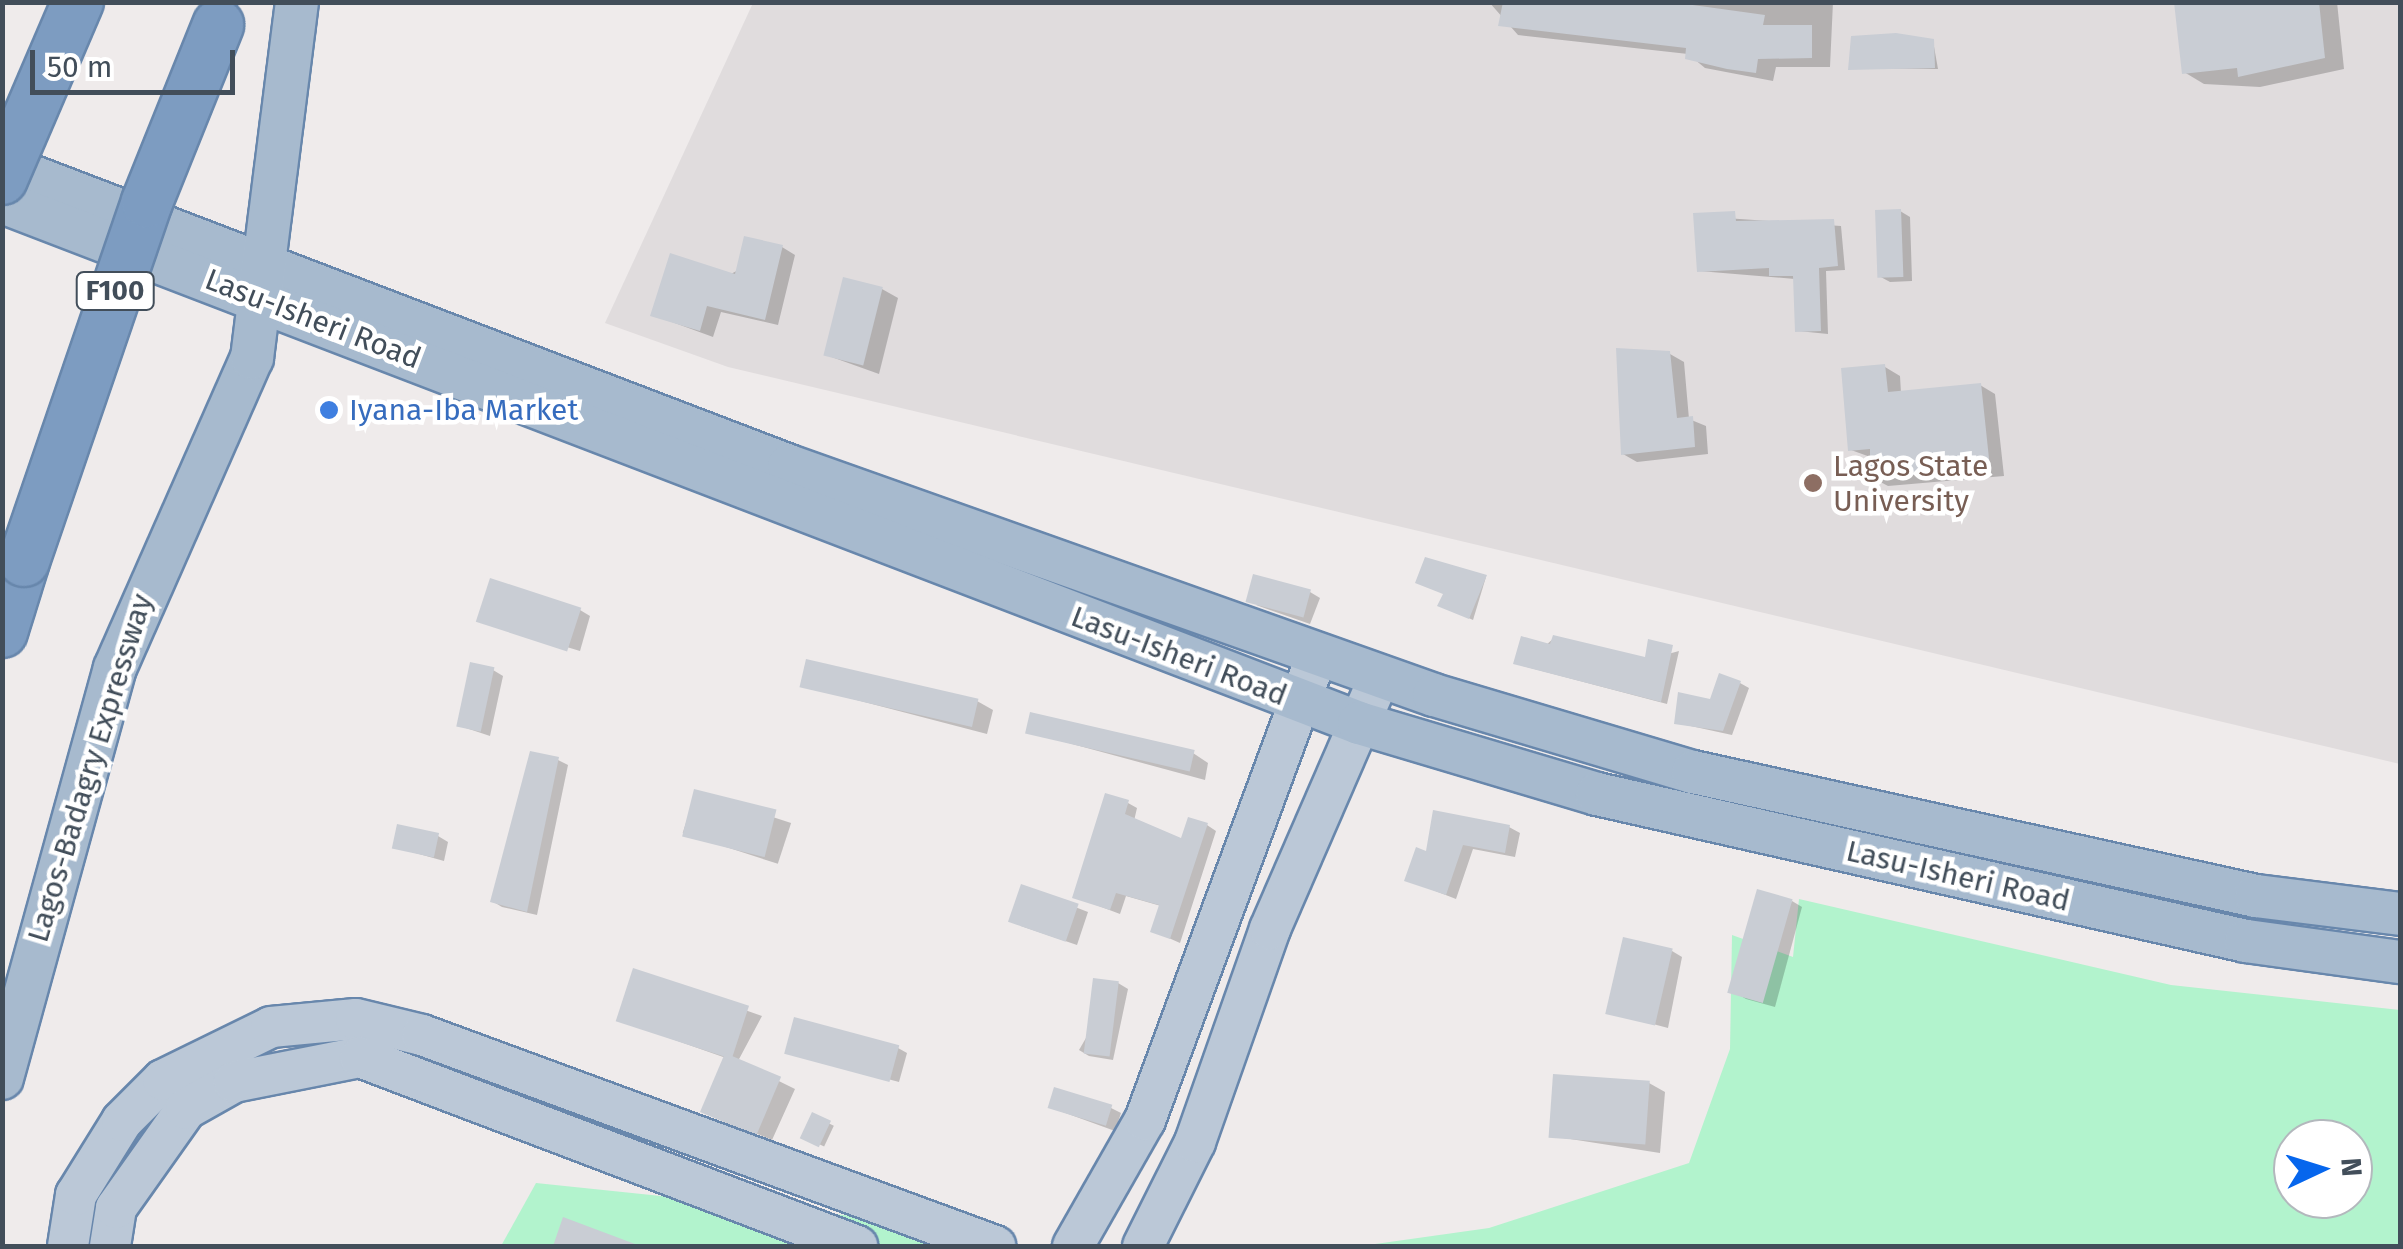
<!DOCTYPE html>
<html>
<head>
<meta charset="utf-8">
<style>
  body { margin:0 }
  #map { position:relative; width:2403px; height:1249px; overflow:hidden; background:#efebeb; font-family:"Fira Sans",sans-serif }
  div>[style] { position:absolute }
  .education>* { inset:0; background:#e0dcdd }
  .green>* { inset:0; background:#b2f3cd }
  .shadow>* { inset:0; background:#0003; transform-origin:0 0 }
  .building>* { inset:0; background:#c9cdd4; transform-origin:0 0 }
  .roads { filter:drop-shadow(2px 0 #6887ac) drop-shadow(-2px 0 #6887ac) drop-shadow(0 2px #6887ac) drop-shadow(0 -2px #6887ac) }
  .secondary>* { height:40px; margin:-20px; padding:0 20px; transform-origin:20px; border-radius:20px; background:#bbc8d7 }
  .primary>* { height:42px; margin:-21px; padding:0 21px; transform-origin:21px; border-radius:21px; background:#a7bace }
  .highway>* { height:50px; margin:-25px; padding:0 25px; transform-origin:25px; border-radius:25px; background:#7d9cc1 }
  .bridges { filter:drop-shadow(2px 0 #6887ac) drop-shadow(-2px 0 #6887ac) drop-shadow(0 2px #6887ac) drop-shadow(0 -2px #6887ac) }
  .highway-bridge>* { height:50px; margin:-25px; padding:0 25px; transform-origin:25px; border-radius:25px; background:#7d9cc1 }
  .dots>* { width:28px; height:28px; translate:-50% -50%; box-sizing:border-box; border:5px solid #fff; border-radius:50% }
  span { translate:-50% -50%; white-space:nowrap; text-align:center; line-height:1.15; -webkit-text-stroke:9px #fff; paint-order:stroke }
  .shield-label span { padding:2px 8px; background:#fff; border:2px solid; border-radius:8px; -webkit-text-stroke-width:0 }
  .shield-label { font-size:28px; color:#424e5a; font-weight:700 }
  .street-label { font-size:30px; color:#424e5a }
  .shop-label { font-size:30px; color:#366cbe }
  .left { translate:0 -50%; text-align:left }
  .education-label { font-size:30px; color:#785e54 }
  .frame { position:absolute; inset:0; border:5px solid #424e5a; pointer-events:none }
  .north { position:absolute; left:2273px; top:1119px; width:100px; height:100px; box-sizing:border-box; background:#fff; border:2px solid #b3b8bd; border-radius:50%; rotate:86deg; font-size:28px; font-weight:700; line-height:40px; text-align:center; color:#424e5a }
  .north::after { content:''; display:block; margin:auto; width:35px; height:45px; background:#0666ed; clip-path:polygon(50% 0,100% 100%,50% 72%,0 100%) }
  .scale { position:absolute; left:30px; top:50px; width:205px; height:45px; box-sizing:border-box; border:5px solid #424e5a; border-top:0; padding-left:12px; font-size:30px; line-height:35px; white-space:nowrap; color:#424e5a; -webkit-text-stroke:8px #fff; paint-order:stroke }
</style>
</head>
<body>
<div id="map">
  <div class="education">
    <i style="clip-path:polygon(753px 3px,2400px 3px,2400px 764px,728px 367px,605px 323px)"></i>
  </div>
  <div class="green">
    <i style="clip-path:polygon(evenodd,1799px 899px,2171px 985px,2400px 1010px,2400px 1246px,1361px 1246px,1489px 1228px,1689px 1163px,1730px 1049px,1732px 935px,1793px 957px,1799px 899px,2293px 1139px,2353px 1139px,2353px 1199px,2293px 1199px,2293px 1139px)"></i>
    <i style="clip-path:polygon(536px 1183px,853px 1216px,981px 1246px,501px 1246px)"></i>
  </div>
  <div class="shadow">
    <i style="clip-path:polygon(1489px 2px,1833px 2px,1830px 67px,1776px 67px,1773px 81px,1705px 68px,1688px 54px,1518px 35px)"></i>
    <i style="clip-path:polygon(2176px 2px,2337px 2px,2344px 69px,2260px 87px,2204px 84px,2184px 72px)"></i>
    <i style="clip-path:polygon(1933px 41px,1938px 69px,1850px 68px)"></i>
    <i style="clip-path:polygon(1900px 211px,1910px 217px,1912px 281px,1890px 282px,1879px 276px)"></i>
    <i style="clip-path:polygon(1696px 216px,1841px 226px,1845px 270px,1826px 271px,1828px 334px,1798px 331px,1795px 279px,1699px 271px)"></i>
    <i style="clip-path:polygon(782px 247px,795px 255px,778px 325px,721px 312px,713px 337px,653px 315px)"></i>
    <i style="clip-path:polygon(882px 289px,898px 298px,879px 374px,826px 355px)"></i>
    <i style="clip-path:polygon(1670px 354px,1684px 362px,1689px 419px,1706px 426px,1708px 454px,1637px 462px,1623px 454px)"></i>
    <i style="clip-path:polygon(1885px 367px,1900px 376px,1901px 393px,1980px 385px,1995px 394px,2004px 476px,1888px 486px,1873px 478px,1873px 458px,1851px 450px)"></i>
    <i style="clip-path:polygon(1486px 577px,1473px 620px,1440px 605px)"></i>
    <i style="clip-path:polygon(1310px 592px,1320px 598px,1310px 624px,1256px 605px)"></i>
    <i style="clip-path:polygon(580px 610px,590px 616px,580px 651px,481px 621px)"></i>
    <i style="clip-path:polygon(1555px 637px,1646px 660px,1679px 651px,1667px 704px,1523px 666px)"></i>
    <i style="clip-path:polygon(493px 670px,503px 676px,490px 736px,460px 726px)"></i>
    <i style="clip-path:polygon(1740px 683px,1749px 688px,1732px 735px,1677px 723px)"></i>
    <i style="clip-path:polygon(803px 686px,977px 701px,993px 710px,987px 734px)"></i>
    <i style="clip-path:polygon(1028px 732px,1193px 753px,1208px 763px,1205px 780px)"></i>
    <i style="clip-path:polygon(558px 760px,568px 765px,537px 915px,502px 907px,492px 901px)"></i>
    <i style="left:696px;top:792px;width:100px;height:43px;rotate:18deg"></i>
    <i style="clip-path:polygon(1128px 803px,1137px 808px,1134px 821px,1183px 841px,1207px 825px,1216px 831px,1180px 943px,1153px 931px,1161px 906px,1126px 896px,1120px 914px,1075px 897px)"></i>
    <i style="clip-path:polygon(1509px 827px,1520px 833px,1515px 857px,1473px 849px,1456px 899px,1407px 880px,1428px 854px)"></i>
    <i style="clip-path:polygon(438px 836px,448px 842px,444px 861px,394px 847px)"></i>
    <i style="clip-path:polygon(1023px 887px,1088px 912px,1077px 945px,1021px 926px)"></i>
    <i style="clip-path:polygon(1792px 901px,1802px 907px,1775px 1007px,1746px 999px,1736px 993px)"></i>
    <i style="clip-path:polygon(1672px 951px,1682px 957px,1668px 1028px,1612px 1013px)"></i>
    <i style="clip-path:polygon(634px 971px,762px 1016px,738px 1061px,795px 1089px,772px 1140px,703px 1111px,726px 1058px,618px 1020px)"></i>
    <i style="clip-path:polygon(1118px 983px,1128px 989px,1113px 1060px,1089px 1056px,1079px 1050px)"></i>
    <i style="clip-path:polygon(898px 1048px,907px 1053px,899px 1082px,787px 1052px)"></i>
    <i style="clip-path:polygon(1649px 1083px,1665px 1092px,1660px 1153px,1551px 1136px)"></i>
    <i style="clip-path:polygon(1049px 1107px,1111px 1108px,1121px 1113px,1115px 1131px)"></i>
    <i style="left:813px;top:1116px;width:23px;height:23px;rotate:25deg"></i>
  </div>
  <div class="building">
    <i style="clip-path:polygon(1503px 2px,1671px 2px,1765px 15px,1763px 25px,1812px 25px,1812px 58px,1758px 59px,1756px 73px,1727px 69px,1685px 59px,1686px 48px,1498px 26px)"></i>
    <i style="clip-path:polygon(2174px 2px,2319px 2px,2325px 58px,2238px 77px,2237px 68px,2182px 74px)"></i>
    <i style="clip-path:polygon(1896px 33px,1934px 39px,1935px 68px,1848px 70px,1851px 36px)"></i>
    <i style="left:1901px;top:209px;width:68px;height:26px;rotate:88deg"></i>
    <i style="clip-path:polygon(1735px 211px,1736px 221px,1834px 219px,1838px 266px,1819px 268px,1821px 331px,1795px 332px,1793px 276px,1769px 276px,1769px 268px,1697px 272px,1693px 213px)"></i>
    <i style="clip-path:polygon(744px 236px,783px 245px,765px 320px,707px 306px,700px 331px,650px 316px,670px 253px,735px 274px)"></i>
    <i style="left:843px;top:277px;width:41px;height:81px;rotate:14deg"></i>
    <i style="clip-path:polygon(1616px 348px,1670px 351px,1677px 418px,1693px 416px,1695px 447px,1621px 455px)"></i>
    <i style="clip-path:polygon(1885px 364px,1888px 392px,1981px 383px,1990px 468px,1870px 479px,1870px 449px,1848px 451px,1841px 368px)"></i>
    <i style="clip-path:polygon(1425px 557px,1487px 575px,1469px 619px,1437px 606px,1443px 594px,1415px 583px)"></i>
    <i style="left:1253px;top:574px;width:60px;height:29px;rotate:15deg"></i>
    <i style="left:490px;top:578px;width:96px;height:46px;rotate:18deg"></i>
    <i style="clip-path:polygon(1553px 635px,1645px 657px,1648px 639px,1673px 645px,1661px 702px,1513px 664px,1521px 636px,1550px 644px)"></i>
    <i style="left:806px;top:659px;width:177px;height:29px;rotate:13deg"></i>
    <i style="left:470px;top:662px;width:25px;height:66px;rotate:12deg"></i>
    <i style="clip-path:polygon(1719px 673px,1741px 681px,1723px 731px,1674px 724px,1678px 692px,1710px 699px)"></i>
    <i style="left:1030px;top:712px;width:169px;height:22px;rotate:13deg"></i>
    <i style="clip-path:polygon(530px 751px,559px 757px,527px 912px,490px 902px)"></i>
    <i style="left:694px;top:789px;width:85px;height:49px;rotate:14deg"></i>
    <i style="clip-path:polygon(1105px 793px,1129px 800px,1125px 814px,1181px 838px,1188px 817px,1208px 823px,1170px 939px,1150px 932px,1159px 905px,1116px 893px,1110px 910px,1072px 898px)"></i>
    <i style="clip-path:polygon(1433px 810px,1510px 825px,1505px 853px,1463px 845px,1446px 895px,1404px 881px,1416px 847px,1426px 851px)"></i>
    <i style="left:397px;top:824px;width:43px;height:25px;rotate:12deg"></i>
    <i style="left:1021px;top:884px;width:61px;height:40px;rotate:19deg"></i>
    <i style="left:1757px;top:889px;width:37px;height:108px;rotate:16deg"></i>
    <i style="left:1623px;top:937px;width:51px;height:79px;rotate:13deg"></i>
    <i style="left:633px;top:968px;width:122px;height:56px;rotate:18deg"></i>
    <i style="left:1093px;top:978px;width:26px;height:76px;rotate:7deg"></i>
    <i style="left:794px;top:1017px;width:109px;height:38px;rotate:15deg"></i>
    <i style="left:725px;top:1053px;width:61px;height:64px;rotate:23deg"></i>
    <i style="left:1553px;top:1074px;width:97px;height:64px;rotate:4deg"></i>
    <i style="left:1054px;top:1087px;width:61px;height:22px;rotate:17deg"></i>
    <i style="left:812px;top:1112px;width:21px;height:29px;rotate:25deg"></i>
    <i style="clip-path:polygon(563px 1217px,635px 1244px,635px 1246px,553px 1246px)"></i>
  </div>
  <div class="roads">
    <div class="secondary">
      <i style="left:68px;top:1246px;width:52px;rotate:-81.1deg"></i>
      <i style="left:76px;top:1195px;width:87px;rotate:-58.1deg"></i>
      <i style="left:122px;top:1121px;width:58px;rotate:-45deg"></i>
      <i style="left:163px;top:1080px;width:120px;rotate:-26.1deg"></i>
      <i style="left:271px;top:1027px;width:85px;rotate:-5.4deg"></i>
      <i style="left:356px;top:1019px;width:68px;rotate:13.6deg"></i>
      <i style="left:422px;top:1035px;width:611px;rotate:20.22deg"></i>
      <i style="left:110px;top:1246px;width:38px;rotate:-81deg"></i>
      <i style="left:116px;top:1208px;width:121px;rotate:-54.7deg"></i>
      <i style="left:186px;top:1109px;width:55px;rotate:-29.4deg"></i>
      <i style="left:234px;top:1082px;width:128px;rotate:-11.2deg"></i>
      <i style="left:360px;top:1057px;width:532px;rotate:20.82deg"></i>
      <i style="left:1073px;top:1246px;width:145px;rotate:-60.3deg"></i>
      <i style="left:1145px;top:1120px;width:497px;rotate:-69.7deg"></i>
      <i style="left:1143px;top:1246px;width:116px;rotate:-63.4deg"></i>
      <i style="left:1195px;top:1142px;width:226px;rotate:-70.6deg"></i>
      <i style="left:1270px;top:929px;width:276px;rotate:-66.5deg"></i>
    </div>
    <div class="primary">
      <i style="left:2px;top:165px;width:843px;rotate:20.93deg"></i>
      <i style="left:789px;top:466px;width:684px;rotate:19.55deg"></i>
      <i style="left:1434px;top:695px;width:270px;rotate:16.6deg"></i>
      <i style="left:1693px;top:772px;width:576px;rotate:12.42deg"></i>
      <i style="left:2256px;top:896px;width:145px;rotate:7.1deg"></i>
      <i style="left:2px;top:202px;width:1454px;rotate:21deg"></i>
      <i style="left:1359px;top:723px;width:248px;rotate:16.6deg"></i>
      <i style="left:1597px;top:794px;width:665px;rotate:12.76deg"></i>
      <i style="left:2246px;top:941px;width:155px;rotate:7.8deg"></i>
      <i style="left:2px;top:1078px;width:425px;rotate:-74.6deg"></i>
      <i style="left:115px;top:668px;width:339px;rotate:-66.2deg"></i>
      <i style="left:252px;top:358px;width:359px;rotate:-82.8deg"></i>
    </div>
    <div class="highway">
      <i style="left:2px;top:632px;width:74px;rotate:-72.8deg"></i>
    </div>
  </div>
  <div class="bridges">
    <div class="highway-bridge">
      <i style="left:2px;top:179px;width:193px;rotate:-66.8deg"></i>
      <i style="left:24px;top:561px;width:379px;rotate:-71.1deg"></i>
      <i style="left:147px;top:202px;width:191px;rotate:-68.1deg"></i>
    </div>
  </div>
  <div class="dots">
    <i style="left:329px;top:410px;background:#3f7fe0"></i>
    <i style="left:1813px;top:483px;background:#8d6e63"></i>
  </div>
  <div class="shield-label">
    <span style="left:115px;top:291px">F100</span>
  </div>
  <div class="street-label">
    <span style="left:313px;top:319px;rotate:21deg">Lasu-Isheri Road</span>
    <span style="left:1179px;top:656px;rotate:21deg">Lasu-Isheri Road</span>
    <span style="left:90px;top:768px;rotate:-73deg">Lagos-Badagry Expressway</span>
    <span style="left:1958px;top:876px;rotate:13deg">Lasu-Isheri Road</span>
  </div>
  <div class="shop-label">
    <span class="left" style="left:349px;top:410px">Iyana-Iba Market</span>
  </div>
  <div class="education-label">
    <span class="left" style="left:1833px;top:483px">Lagos State<br>University</span>
  </div>
  <div class="frame"></div>
  <div class="north">N</div>
  <div class="scale">50 m</div>
</div>
</body>
</html>
